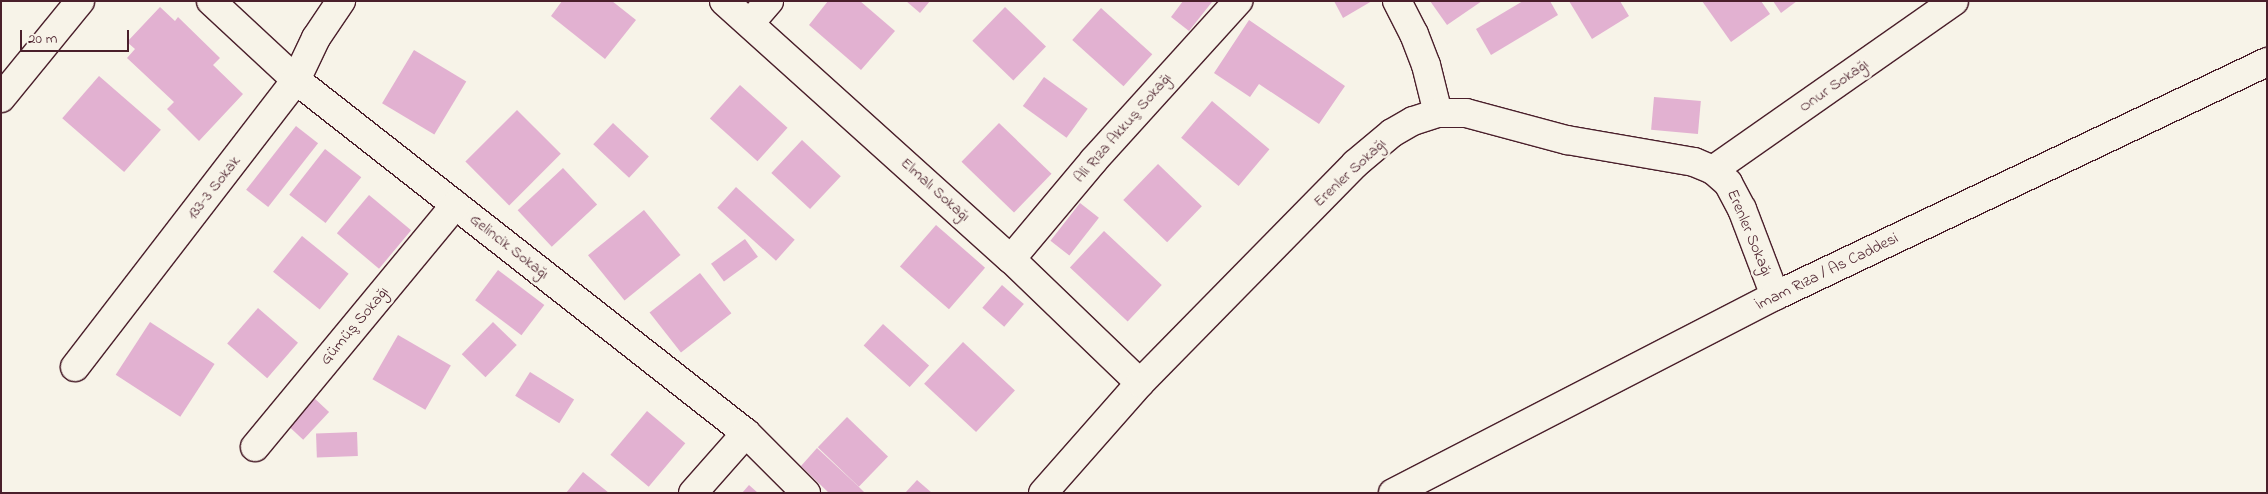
<!DOCTYPE html>
<html>
<head>
<meta charset="utf-8">
<style>
  body { margin:0 }
  #map { position:relative; width:2268px; height:494px; overflow:hidden; background:#f7f3e8; font-family:"Indie Flower",sans-serif }
  div>[style] { position:absolute }
  .building>* { inset:0; background:#e2b1d1; transform-origin:0 0 }
  .roads { filter:drop-shadow(1px 0 #4a1f2b) drop-shadow(-1px 0 #4a1f2b) drop-shadow(0 1px #4a1f2b) drop-shadow(0 -1px #4a1f2b) }
  .minor>* { height:28px; margin:-14px; padding:0 14px; transform-origin:14px; border-radius:14px; background:#f7f3e8 }
  span { translate:-50% -50%; white-space:nowrap; text-align:center; line-height:1.15; -webkit-text-stroke:5px #f7f3e8; paint-order:stroke }
  .street-label { font-size:16px; color:#4a1f2b }
  .frame { position:absolute; inset:0; border:2px solid #4a1f2b; pointer-events:none }
  .scale { position:absolute; left:20px; top:30px; width:109px; height:22px; box-sizing:border-box; border:2px solid #4a1f2b; border-top:0; padding-left:6px; font-size:15px; line-height:18px; white-space:nowrap; color:#4a1f2b; -webkit-text-stroke:4px #f7f3e8; paint-order:stroke }
</style>
</head>
<body>
<div id="map">
  <div class="building">
    <i style="clip-path:polygon(562px 1px,612px 1px,636px 20px,605px 59px,551px 16px)"></i>
    <i style="clip-path:polygon(828px 1px,860px 1px,895px 31px,861px 70px,809px 25px)"></i>
    <i style="clip-path:polygon(906px 1px,930px 1px,920px 13px)"></i>
    <i style="clip-path:polygon(1183px 1px,1212px 2px,1189px 31px,1171px 17px)"></i>
    <i style="clip-path:polygon(1334px 1px,1372px 1px,1343px 18px)"></i>
    <i style="clip-path:polygon(1430px 1px,1482px 1px,1447px 25px)"></i>
    <i style="clip-path:polygon(1523px 1px,1550px 1px,1558px 15px,1491px 55px,1476px 29px)"></i>
    <i style="clip-path:polygon(1569px 1px,1620px 1px,1629px 16px,1592px 39px)"></i>
    <i style="clip-path:polygon(1702px 1px,1761px 1px,1770px 14px,1731px 42px)"></i>
    <i style="clip-path:polygon(1773px 1px,1797px 1px,1781px 13px)"></i>
    <i style="clip-path:polygon(160px 7px,175px 21px,178px 17px,220px 58px,213px 65px,243px 94px,199px 141px,167px 109px,174px 102px,127px 58px,135px 49px,127px 42px)"></i>
    <i style="left:1005px;top:7px;width:57px;height:47px;rotate:44deg"></i>
    <i style="left:1101px;top:8px;width:69px;height:43px;rotate:42deg"></i>
    <i style="clip-path:polygon(1249px 20px,1345px 86px,1319px 124px,1259px 84px,1250px 97px,1214px 73px)"></i>
    <i style="left:414px;top:50px;width:61px;height:62px;rotate:31deg"></i>
    <i style="left:99px;top:76px;width:82px;height:56px;rotate:41deg"></i>
    <i style="left:1044px;top:77px;width:54px;height:36px;rotate:36deg"></i>
    <i style="left:740px;top:85px;width:64px;height:45px;rotate:42deg"></i>
    <i style="left:1654px;top:97px;width:47px;height:33px;rotate:5deg"></i>
    <i style="left:1212px;top:101px;width:75px;height:48px;rotate:40deg"></i>
    <i style="left:517px;top:110px;width:62px;height:73px;rotate:45deg"></i>
    <i style="left:613px;top:123px;width:49px;height:29px;rotate:43deg"></i>
    <i style="left:999px;top:123px;width:73px;height:54px;rotate:44deg"></i>
    <i style="left:296px;top:126px;width:28px;height:81px;rotate:38deg"></i>
    <i style="left:802px;top:140px;width:53px;height:45px;rotate:43deg"></i>
    <i style="left:325px;top:149px;width:46px;height:58px;rotate:38deg"></i>
    <i style="left:1158px;top:164px;width:61px;height:50px;rotate:44deg"></i>
    <i style="left:563px;top:168px;width:50px;height:62px;rotate:47deg"></i>
    <i style="left:736px;top:187px;width:79px;height:28px;rotate:42deg"></i>
    <i style="left:369px;top:195px;width:55px;height:50px;rotate:40deg"></i>
    <i style="left:1080px;top:203px;width:24px;height:48px;rotate:38deg"></i>
    <i style="left:644px;top:210px;width:58px;height:72px;rotate:51deg"></i>
    <i style="left:936px;top:225px;width:65px;height:55px;rotate:41deg"></i>
    <i style="left:1104px;top:231px;width:79px;height:50px;rotate:43deg"></i>
    <i style="left:302px;top:236px;width:60px;height:46px;rotate:39deg"></i>
    <i style="left:745px;top:239px;width:22px;height:42px;rotate:54deg"></i>
    <i style="left:498px;top:270px;width:58px;height:38px;rotate:37deg"></i>
    <i style="left:700px;top:273px;width:51px;height:64px;rotate:52deg"></i>
    <i style="left:1002px;top:285px;width:29px;height:30px;rotate:41deg"></i>
    <i style="left:258px;top:308px;width:53px;height:47px;rotate:41deg"></i>
    <i style="left:150px;top:322px;width:77px;height:63px;rotate:33deg"></i>
    <i style="left:493px;top:322px;width:33px;height:45px;rotate:44deg"></i>
    <i style="left:883px;top:324px;width:62px;height:29px;rotate:42deg"></i>
    <i style="left:398px;top:335px;width:61px;height:51px;rotate:30deg"></i>
    <i style="left:963px;top:342px;width:71px;height:57px;rotate:43deg"></i>
    <i style="left:530px;top:372px;width:52px;height:28px;rotate:32deg"></i>
    <i style="left:313px;top:397px;width:22px;height:38px;rotate:43deg"></i>
    <i style="left:647px;top:411px;width:50px;height:57px;rotate:40deg"></i>
    <i style="left:847px;top:417px;width:57px;height:42px;rotate:44deg"></i>
    <i style="left:357px;top:432px;width:24px;height:41px;rotate:88deg"></i>
    <i style="clip-path:polygon(817px 448px,859px 487px,865px 493px,829px 493px,801px 466px)"></i>
    <i style="clip-path:polygon(583px 472px,609px 493px,566px 493px)"></i>
    <i style="clip-path:polygon(917px 480px,932px 493px,905px 493px)"></i>
    <i style="clip-path:polygon(749px 485px,758px 493px,742px 493px)"></i>
  </div>
  <div class="roads">
    <div class="minor">
      <i style="left:211px;top:1px;width:116px;rotate:42.9deg"></i>
      <i style="left:296px;top:80px;width:572px;rotate:38.11deg"></i>
      <i style="left:746px;top:433px;width:85px;rotate:45deg"></i>
      <i style="left:724px;top:1px;width:386px;rotate:42deg"></i>
      <i style="left:1011px;top:259px;width:179px;rotate:43.9deg"></i>
      <i style="left:1397px;top:1px;width:37px;rotate:63deg"></i>
      <i style="left:1414px;top:34px;width:33px;rotate:69deg"></i>
      <i style="left:1426px;top:65px;width:49px;rotate:76deg"></i>
      <i style="left:750px;top:23px;width:29px;rotate:-49deg"></i>
      <i style="left:1px;top:98px;width:125px;rotate:-50.8deg"></i>
      <i style="left:1713px;top:170px;width:294px;rotate:-35deg"></i>
      <i style="left:1011px;top:259px;width:129px;rotate:-50deg"></i>
      <i style="left:1094px;top:160px;width:215px;rotate:-47.8deg"></i>
      <i style="left:75px;top:367px;width:362px;rotate:-52.4deg"></i>
      <i style="left:296px;top:80px;width:47px;rotate:-64.5deg"></i>
      <i style="left:316px;top:38px;width:45px;rotate:-56deg"></i>
      <i style="left:255px;top:447px;width:314px;rotate:-50.4deg"></i>
      <i style="left:693px;top:493px;width:80px;rotate:-48.5deg"></i>
      <i style="left:1043px;top:493px;width:147px;rotate:-48.6deg"></i>
      <i style="left:1140px;top:383px;width:307px;rotate:-45.5deg"></i>
      <i style="left:1355px;top:164px;width:48px;rotate:-40deg"></i>
      <i style="left:1392px;top:133px;width:24px;rotate:-30deg"></i>
      <i style="left:1413px;top:121px;width:26px;rotate:-18deg"></i>
      <i style="left:1438px;top:113px;width:28px"></i>
      <i style="left:1466px;top:113px;width:105px;rotate:15deg"></i>
      <i style="left:1567px;top:140px;width:129px;rotate:9.8deg"></i>
      <i style="left:1694px;top:162px;width:21px;rotate:23deg"></i>
      <i style="left:1713px;top:170px;width:20px;rotate:41deg"></i>
      <i style="left:1728px;top:183px;width:30px;rotate:62deg"></i>
      <i style="left:1742px;top:209px;width:93px;rotate:69.2deg"></i>
      <i style="left:1393px;top:493px;width:430px;rotate:-27.3deg"></i>
      <i style="left:1775px;top:296px;width:545px;rotate:-25.44deg"></i>
    </div>
  </div>
  <div class="street-label">
    <span style="left:1834px;top:86px;rotate:-35deg">Onur Sokağı</span>
    <span style="left:1123px;top:128px;rotate:-49deg">Ali Rıza Akkuş Sokağı</span>
    <span style="left:1350px;top:173px;rotate:-43deg">Erenler Sokağı</span>
    <span style="left:214px;top:188px;rotate:-52deg">133-3 Sokak</span>
    <span style="left:935px;top:190px;rotate:42deg">Elmalı Sokağı</span>
    <span style="left:1749px;top:233px;rotate:67deg">Erenler Sokağı</span>
    <span style="left:509px;top:247px;rotate:38deg">Gelincik Sokağı</span>
    <span style="left:1827px;top:272px;rotate:-26deg">İmam Rıza / As Caddesi</span>
    <span style="left:355px;top:326px;rotate:-50deg">Gümüş Sokağı</span>
  </div>
  <div class="frame"></div>
  <div class="scale">20 m</div>
</div>
</body>
</html>
